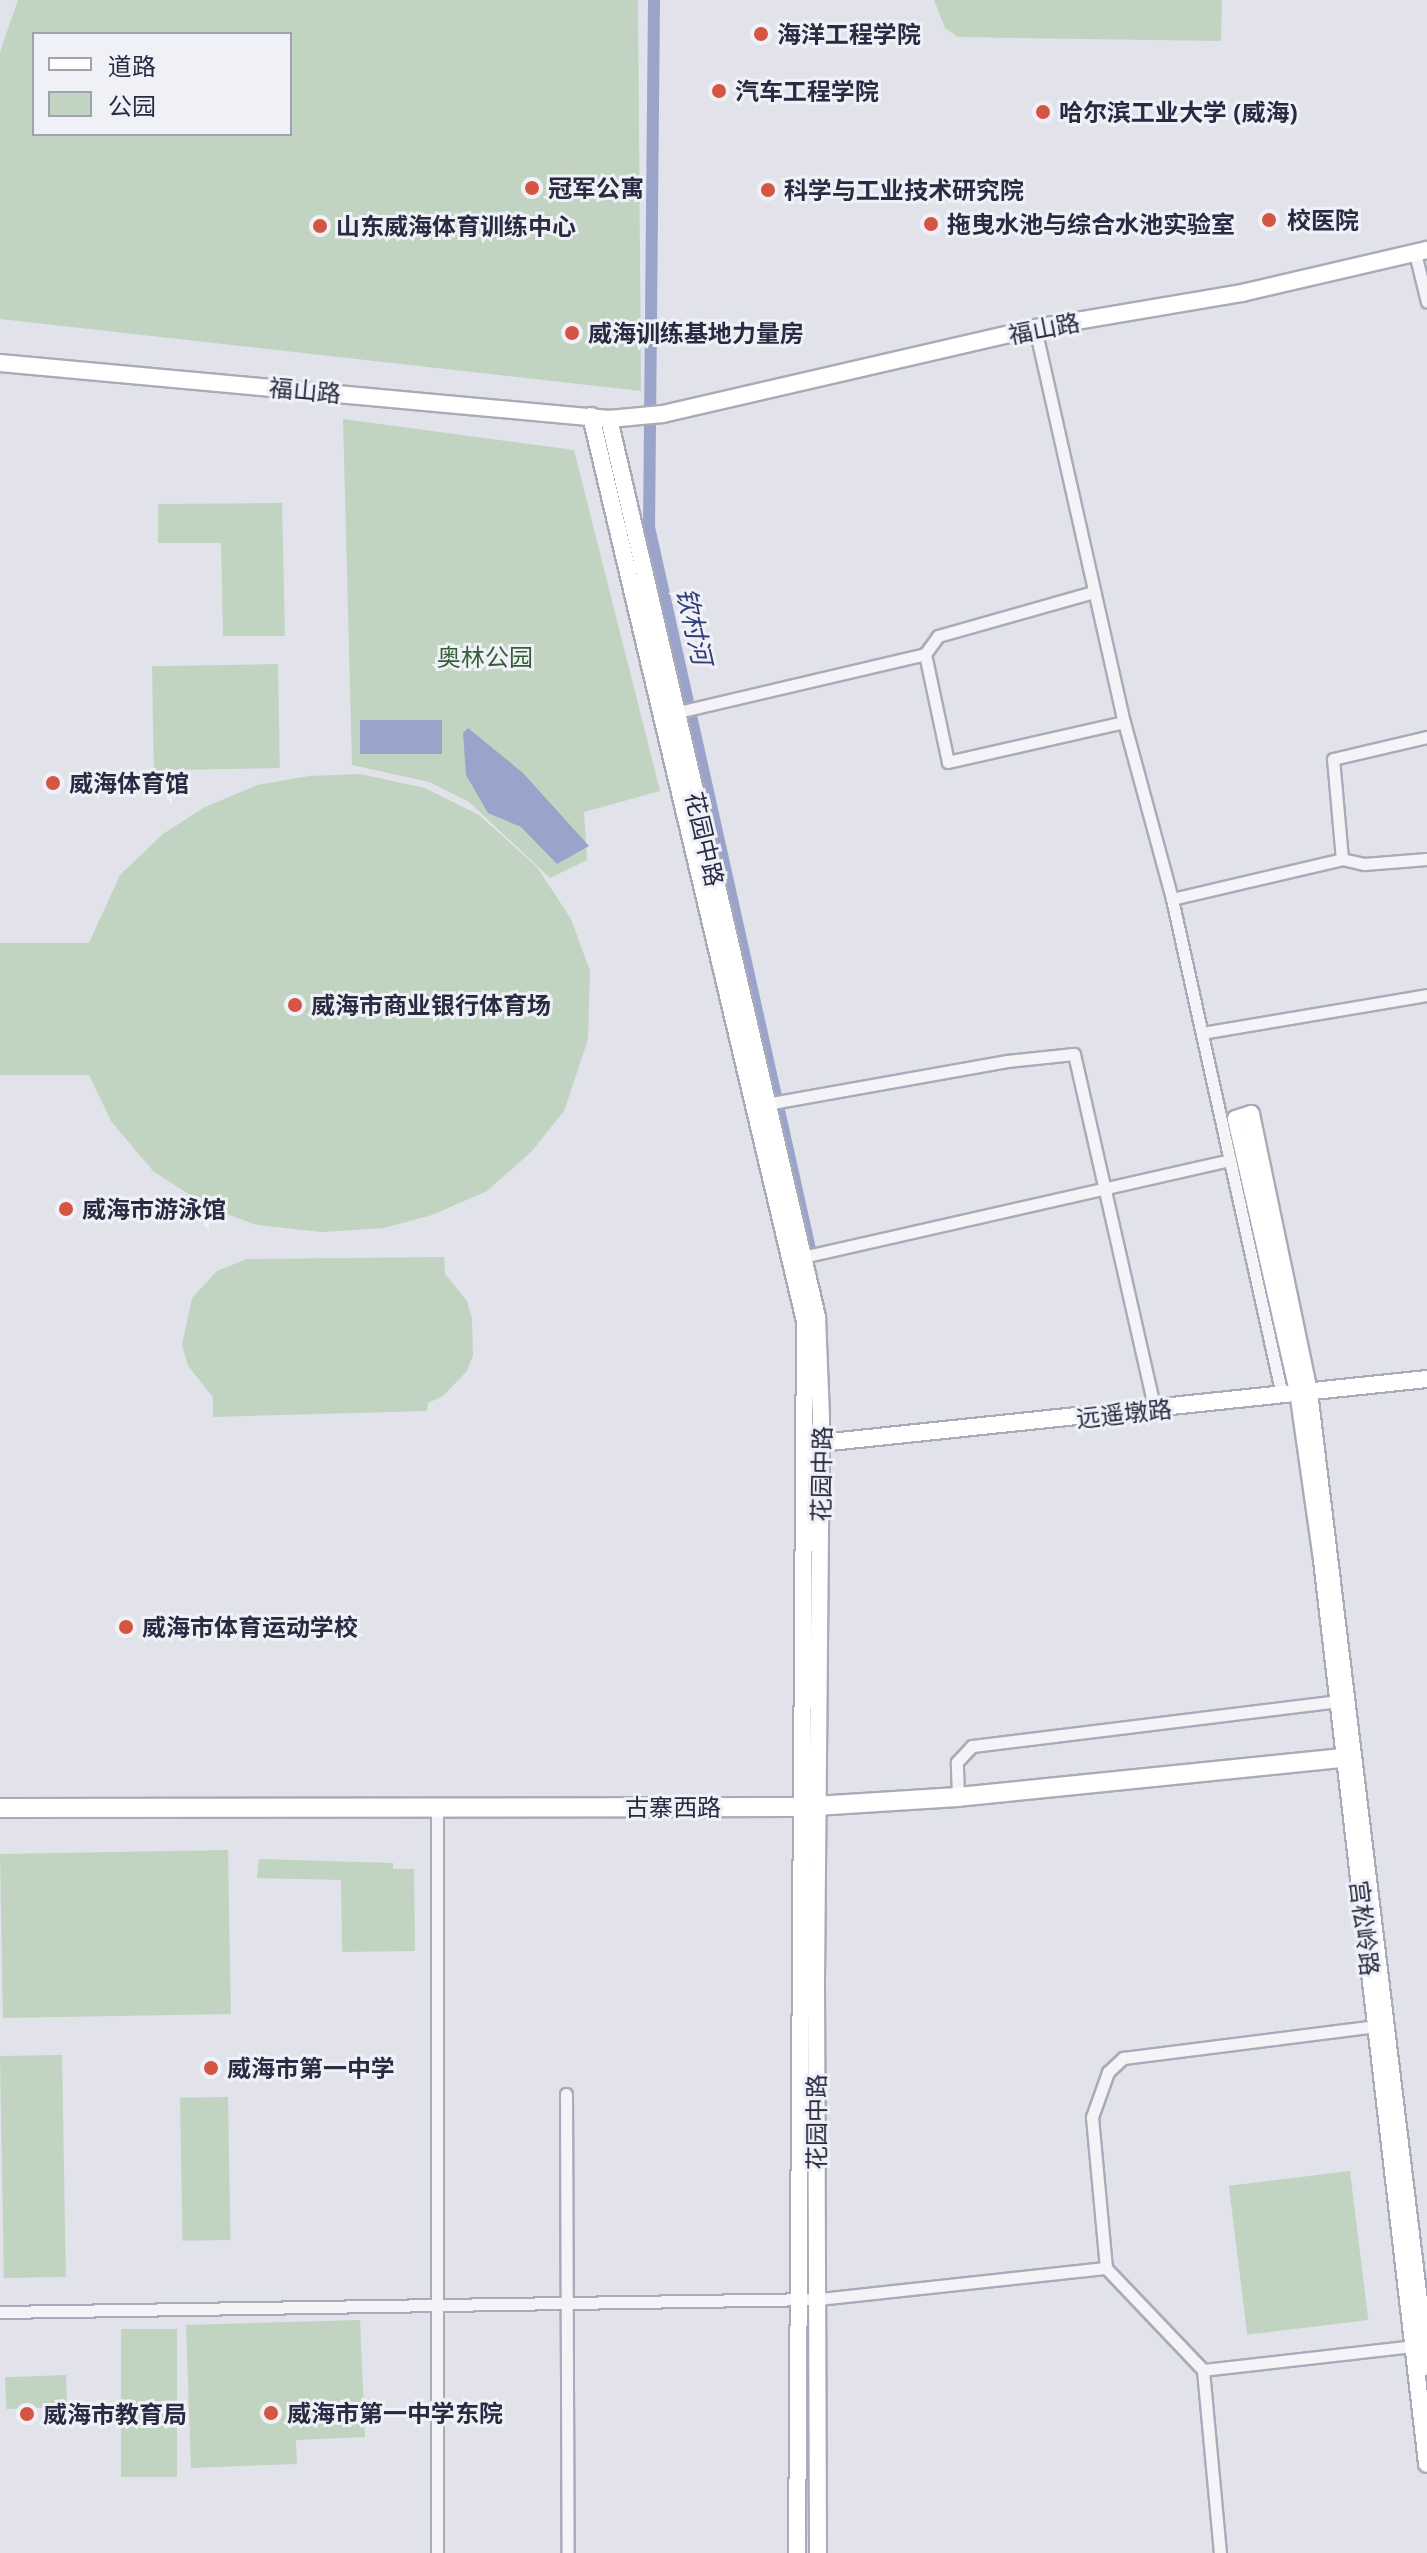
<!DOCTYPE html>
<html>
<head>
<meta charset="utf-8">
<style>
  body { margin:0 }
  #map { position:relative; width:1427px; height:2553px; overflow:hidden; background:#e1e2ea; font-family:"Noto Sans","Noto Sans SC",sans-serif }
  div>[style] { position:absolute }
  .green>* { inset:0; background:#c1d4c2; transform-origin:0 0 }
  .water>* { inset:0; background:#9aa4cb; transform-origin:0 0 }
  .canal>* { height:12px; margin:-6px; padding:0 6px; transform-origin:6px; border-radius:6px; background:#9aa4cb }
  .roads { filter:drop-shadow(2px 0 #aaabb8) drop-shadow(-2px 0 #aaabb8) drop-shadow(0 2px #aaabb8) drop-shadow(0 -2px #aaabb8) }
  .street>* { height:11px; margin:-5.5px; padding:0 5.5px; transform-origin:5.5px; border-radius:5.5px; background:#f4f4f8 }
  .secondary>* { height:16px; margin:-8px; padding:0 8px; transform-origin:8px; border-radius:8px; background:#fff }
  .primary>* { height:18px; margin:-9px; padding:0 9px; transform-origin:9px; border-radius:9px; background:#fff }
  .dots>* { width:22px; height:22px; translate:-50% -50%; box-sizing:border-box; border:4px solid #f0f1f7; border-radius:50% }
  span { translate:-50% -50%; white-space:nowrap; text-align:center; line-height:1.15; -webkit-text-stroke:6px #f0f1f7; paint-order:stroke }
  .poi-label { font-size:24px; color:#282b42; font-weight:700 }
  .left { translate:0 -50%; text-align:left }
  .street-label { font-size:24px; color:#282b42 }
  .park-label { font-size:24px; color:#355f39 }
  .water-label { font-size:26px; color:#313d78; font-style:italic }
  .legend { position:absolute; left:32px; top:32px; width:260px; height:104px; box-sizing:border-box; background:#f0f1f7; border:2px solid #a0a2af; margin:0; padding:10px 14px; list-style:none; font-size:24px; color:#282b42 }
  .legend li { display:flex; align-items:center; gap:16px; height:40px }
  .legend b { width:40px; border:2px solid #a0a2af }
</style>
</head>
<body>
<div id="map">
  <div class="green">
    <i style="clip-path:polygon(evenodd,18px 0,638px 0,641px 391px,0 319px,0 52px,18px 0,34px 34px,290px 34px,290px 134px,34px 134px,34px 34px)"></i>
    <i style="clip-path:polygon(934px 0,1222px 0,1221px 41px,958px 37px,945px 28px)"></i>
    <i style="clip-path:polygon(343px 419px,574px 450px,660px 791px,584px 812px,587px 860px,550px 878px,469px 802px,429px 782px,352px 765px)"></i>
    <i style="clip-path:polygon(282px 503px,285px 636px,223px 636px,221px 543px,158px 543px,158px 504px)"></i>
    <i style="left:278px;top:664px;width:104px;height:126px;rotate:89deg"></i>
    <i style="clip-path:polygon(360px 774px,425px 788px,479px 815px,537px 867px,571px 919px,590px 971px,588px 1039px,564px 1111px,532px 1151px,487px 1191px,432px 1215px,384px 1228px,322px 1232px,257px 1225px,210px 1208px,153px 1171px,111px 1121px,89px 1075px,0 1075px,0 943px,89px 943px,120px 875px,163px 834px,203px 808px,257px 785px,309px 776px)"></i>
    <i style="clip-path:polygon(444px 1257px,445px 1274px,467px 1301px,472px 1319px,473px 1355px,467px 1371px,443px 1396px,428px 1403px,427px 1411px,213px 1417px,213px 1397px,188px 1366px,182px 1345px,192px 1298px,217px 1271px,247px 1259px)"></i>
    <i style="left:228px;top:1850px;width:164px;height:228px;rotate:89deg"></i>
    <i style="clip-path:polygon(259px 1859px,393px 1863px,393px 1869px,414px 1869px,415px 1951px,342px 1952px,341px 1880px,257px 1878px)"></i>
    <i style="left:62px;top:2055px;width:222px;height:62px;rotate:89deg"></i>
    <i style="left:228px;top:2097px;width:143px;height:48px;rotate:89deg"></i>
    <i style="left:1350px;top:2171px;width:150px;height:122px;rotate:83deg"></i>
    <i style="clip-path:polygon(360px 2320px,365px 2437px,296px 2440px,297px 2464px,191px 2468px,186px 2325px)"></i>
    <i style="left:121px;top:2329px;width:56px;height:148px"></i>
    <i style="left:66px;top:2375px;width:32px;height:61px;rotate:88deg"></i>
  </div>
  <div class="water">
    <i style="left:442px;top:720px;width:34px;height:82px;rotate:90deg"></i>
    <i style="clip-path:polygon(468px 728px,523px 773px,589px 846px,557px 864px,521px 827px,488px 813px,466px 775px,463px 733px)"></i>
  </div>
  <div class="canal">
    <i style="left:654px;top:0;width:527px;rotate:90.54deg"></i>
    <i style="left:649px;top:527px;width:740px;rotate:77.43deg"></i>
  </div>
  <div class="roads">
    <div class="street">
      <i style="left:1415px;top:253px;width:50px;rotate:76.2deg"></i>
      <i style="left:1035px;top:328px;width:404px;rotate:77.3deg"></i>
      <i style="left:1124px;top:722px;width:183px;rotate:74.8deg"></i>
      <i style="left:1172px;top:899px;width:508px;rotate:77.5deg"></i>
      <i style="left:925px;top:654px;width:110px;rotate:78deg"></i>
      <i style="left:948px;top:762px;width:180px;rotate:-12.8deg"></i>
      <i style="left:674px;top:713px;width:258px;rotate:-13.2deg"></i>
      <i style="left:925px;top:654px;width:22px;rotate:-54deg"></i>
      <i style="left:938px;top:636px;width:162px;rotate:-15.8deg"></i>
      <i style="left:1342px;top:859px;width:100px;rotate:-95.1deg"></i>
      <i style="left:1333px;top:759px;width:97px;rotate:-13.2deg"></i>
      <i style="left:1172px;top:899px;width:175px;rotate:-13.2deg"></i>
      <i style="left:1342px;top:859px;width:23px;rotate:13deg"></i>
      <i style="left:1364px;top:864px;width:63px;rotate:-4.5deg"></i>
      <i style="left:1202px;top:1033px;width:228px;rotate:-9.6deg"></i>
      <i style="left:766px;top:1104px;width:245px;rotate:-10.1deg"></i>
      <i style="left:1007px;top:1061px;width:67px;rotate:-6deg"></i>
      <i style="left:1074px;top:1054px;width:365px;rotate:77.2deg"></i>
      <i style="left:803px;top:1257px;width:438px;rotate:-12.8deg"></i>
      <i style="left:958px;top:1797px;width:35px;rotate:-92deg"></i>
      <i style="left:957px;top:1762px;width:22px;rotate:-47deg"></i>
      <i style="left:972px;top:1746px;width:368px;rotate:-7deg"></i>
      <i style="left:437px;top:1807px;width:746px;rotate:90deg"></i>
      <i style="left:566px;top:2094px;width:459px;rotate:89.8deg"></i>
      <i style="left:1106px;top:2268px;width:152px;rotate:-95.3deg"></i>
      <i style="left:1092px;top:2117px;width:48px;rotate:-70.4deg"></i>
      <i style="left:1108px;top:2072px;width:21px;rotate:-43deg"></i>
      <i style="left:1123px;top:2058px;width:256px;rotate:-7.2deg"></i>
      <i style="left:0;top:2312px;width:819px;rotate:-0.91deg"></i>
      <i style="left:819px;top:2299px;width:289px;rotate:-6.2deg"></i>
      <i style="left:1106px;top:2268px;width:141px;rotate:46.4deg"></i>
      <i style="left:1203px;top:2370px;width:212px;rotate:-6.5deg"></i>
      <i style="left:1203px;top:2370px;width:184px;rotate:84.7deg"></i>
    </div>
    <div class="secondary">
      <i style="left:0;top:363px;width:612px;rotate:5.25deg"></i>
      <i style="left:609px;top:419px;width:54px;rotate:-5.3deg"></i>
      <i style="left:663px;top:414px;width:382px;rotate:-13deg"></i>
      <i style="left:1035px;top:328px;width:210px;rotate:-9.6deg"></i>
      <i style="left:1242px;top:293px;width:190px;rotate:-13.1deg"></i>
      <i style="left:591px;top:416px;width:930px;rotate:76.7deg"></i>
      <i style="left:805px;top:1321px;width:1232px;rotate:90.37deg"></i>
      <i style="left:609px;top:419px;width:922px;rotate:76.96deg"></i>
      <i style="left:817px;top:1317px;width:101px;rotate:87.7deg"></i>
      <i style="left:821px;top:1418px;width:565px;rotate:90.51deg"></i>
      <i style="left:816px;top:1983px;width:570px;rotate:89.8deg"></i>
      <i style="left:821px;top:1443px;width:609px;rotate:-6.03deg"></i>
      <i style="left:1427px;top:2367px;width:982px;rotate:-96.9deg"></i>
      <i style="left:1309px;top:1392px;width:284px;rotate:-101.8deg"></i>
      <i style="left:1251px;top:1114px;width:16px;rotate:162deg"></i>
      <i style="left:1236px;top:1119px;width:279px;rotate:77.2deg"></i>
      <i style="left:1298px;top:1391px;width:171px;rotate:81.9deg"></i>
      <i style="left:1322px;top:1560px;width:910px;rotate:83.37deg"></i>
    </div>
    <div class="primary">
      <i style="left:0;top:1808px;width:799px;rotate:-0.07deg"></i>
      <i style="left:799px;top:1807px;width:159px;rotate:-3.6deg"></i>
      <i style="left:958px;top:1797px;width:388px;rotate:-5.8deg"></i>
    </div>
  </div>
  <div class="dots">
    <i style="left:761px;top:34px;background:#d35542"></i>
    <i style="left:719px;top:91px;background:#d35542"></i>
    <i style="left:1043px;top:112px;background:#d35542"></i>
    <i style="left:532px;top:188px;background:#d35542"></i>
    <i style="left:768px;top:190px;background:#d35542"></i>
    <i style="left:1269px;top:220px;background:#d35542"></i>
    <i style="left:931px;top:224px;background:#d35542"></i>
    <i style="left:320px;top:226px;background:#d35542"></i>
    <i style="left:572px;top:333px;background:#d35542"></i>
    <i style="left:53px;top:783px;background:#d35542"></i>
    <i style="left:295px;top:1005px;background:#d35542"></i>
    <i style="left:66px;top:1209px;background:#d35542"></i>
    <i style="left:126px;top:1627px;background:#d35542"></i>
    <i style="left:211px;top:2068px;background:#d35542"></i>
    <i style="left:271px;top:2413px;background:#d35542"></i>
    <i style="left:27px;top:2414px;background:#d35542"></i>
  </div>
  <div class="poi-label">
    <span class="left" style="left:777px;top:34px">海洋工程学院</span>
    <span class="left" style="left:735px;top:91px">汽车工程学院</span>
    <span class="left" style="left:1059px;top:112px">哈尔滨工业大学 (威海)</span>
    <span class="left" style="left:548px;top:188px">冠军公寓</span>
    <span class="left" style="left:784px;top:190px">科学与工业技术研究院</span>
    <span class="left" style="left:1287px;top:220px">校医院</span>
    <span class="left" style="left:947px;top:224px">拖曳水池与综合水池实验室</span>
    <span class="left" style="left:336px;top:226px">山东威海体育训练中心</span>
    <span class="left" style="left:588px;top:333px">威海训练基地力量房</span>
    <span class="left" style="left:69px;top:783px">威海体育馆</span>
    <span class="left" style="left:311px;top:1005px">威海市商业银行体育场</span>
    <span class="left" style="left:82px;top:1209px">威海市游泳馆</span>
    <span class="left" style="left:142px;top:1627px">威海市体育运动学校</span>
    <span class="left" style="left:227px;top:2068px">威海市第一中学</span>
    <span class="left" style="left:287px;top:2413px">威海市第一中学东院</span>
    <span class="left" style="left:43px;top:2414px">威海市教育局</span>
  </div>
  <div class="street-label">
    <span style="left:1044px;top:328px;rotate:-11deg">福山路</span>
    <span style="left:305px;top:390px;rotate:5deg">福山路</span>
    <span style="left:705px;top:839px;rotate:77deg">花园中路</span>
    <span style="left:1124px;top:1413px;rotate:-6deg">远遥墩路</span>
    <span style="left:821px;top:1474px;rotate:-89deg">花园中路</span>
    <span style="left:673px;top:1807px">古寨西路</span>
    <span style="left:1365px;top:1928px;rotate:83deg">宫松岭路</span>
    <span style="left:816px;top:2122px;rotate:-90deg">花园中路</span>
  </div>
  <div class="park-label">
    <span style="left:485px;top:657px">奥林公园</span>
  </div>
  <div class="water-label">
    <span style="left:694px;top:626px;rotate:77deg">钦村河</span>
  </div>
  <ul class="legend">
  <li><b style="height:10px;background:#fff"></b>道路</li>
  <li><b style="height:22px;background:#c1d4c2"></b>公园</li>
  </ul>
</div>
</body>
</html>
